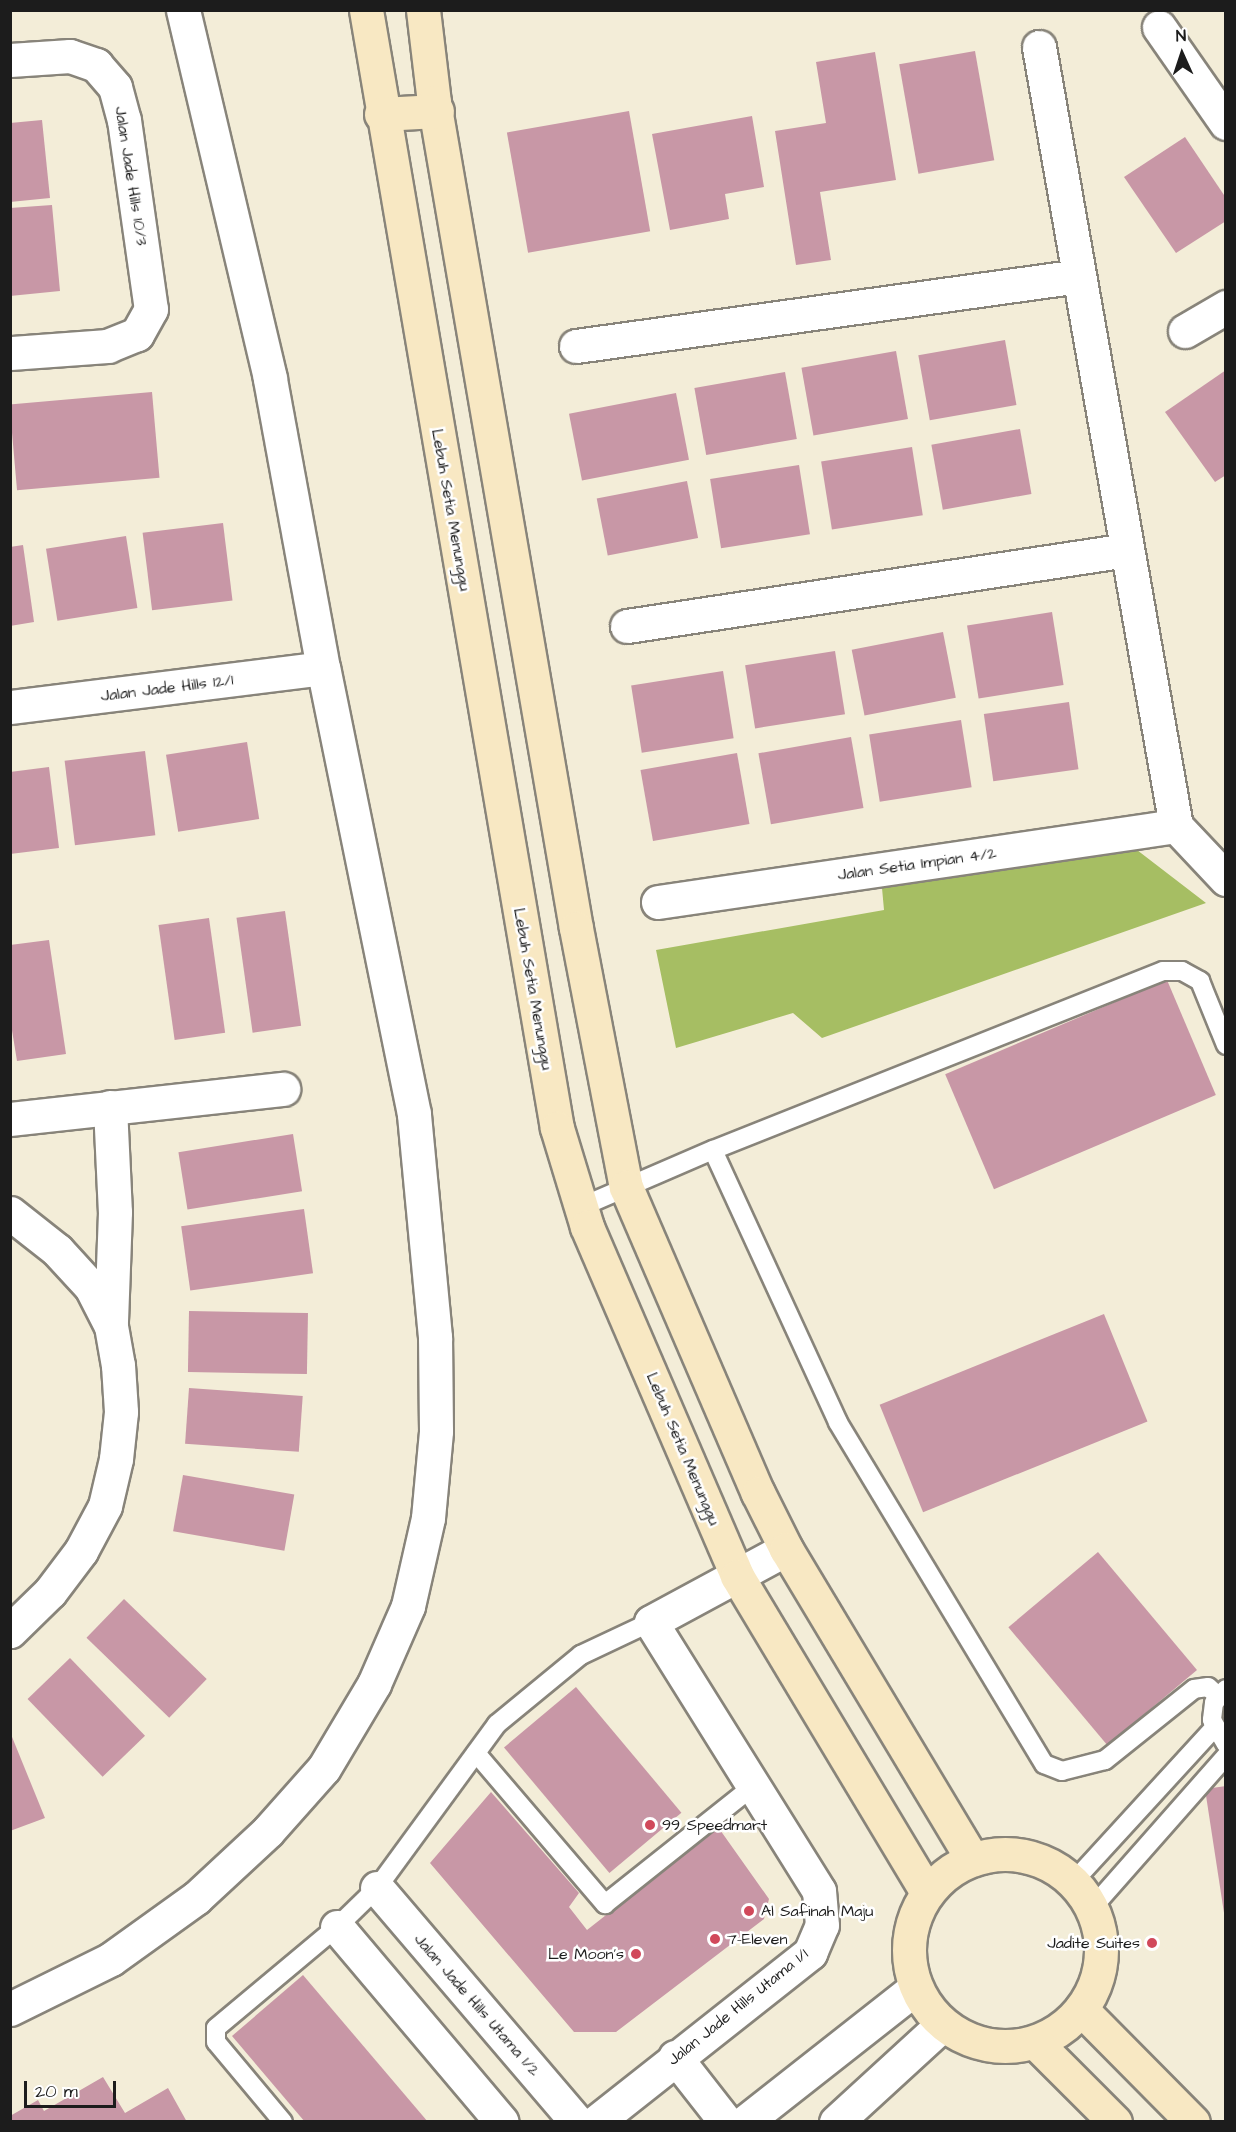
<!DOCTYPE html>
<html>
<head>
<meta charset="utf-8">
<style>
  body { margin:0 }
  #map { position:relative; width:1236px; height:2132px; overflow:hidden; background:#f3edd8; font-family:"Architects Daughter",sans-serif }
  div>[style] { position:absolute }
  .green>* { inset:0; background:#a6be63 }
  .building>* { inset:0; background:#c897a6; transform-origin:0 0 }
  .roads { filter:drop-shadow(2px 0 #88847a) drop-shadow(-2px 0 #88847a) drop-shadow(0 2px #88847a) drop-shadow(0 -2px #88847a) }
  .lane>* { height:18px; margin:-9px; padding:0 9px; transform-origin:9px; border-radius:9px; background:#fff }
  .street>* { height:33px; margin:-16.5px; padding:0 16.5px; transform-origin:16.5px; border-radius:16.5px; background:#fff }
  .secondary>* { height:33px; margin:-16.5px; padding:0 16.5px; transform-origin:16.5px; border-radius:16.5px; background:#f8e8c3 }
  .secondary>.ring { margin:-16.5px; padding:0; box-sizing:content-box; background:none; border:33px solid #f8e8c3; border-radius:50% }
  .dots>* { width:16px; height:16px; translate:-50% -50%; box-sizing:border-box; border:3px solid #fff; border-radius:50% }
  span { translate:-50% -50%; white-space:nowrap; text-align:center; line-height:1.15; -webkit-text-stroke:5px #fff; paint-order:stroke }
  .street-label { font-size:16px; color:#1c1c1c }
  .poi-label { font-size:16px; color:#1c1c1c }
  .left { translate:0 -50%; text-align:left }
  .right { translate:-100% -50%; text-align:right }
  .frame { position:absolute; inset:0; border:12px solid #1c1c1c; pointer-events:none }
  .north { position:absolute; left:1152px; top:24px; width:60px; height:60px; -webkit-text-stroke:4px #fff; paint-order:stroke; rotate:357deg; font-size:16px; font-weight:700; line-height:24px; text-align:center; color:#1c1c1c }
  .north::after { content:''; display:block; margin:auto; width:21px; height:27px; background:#1c1c1c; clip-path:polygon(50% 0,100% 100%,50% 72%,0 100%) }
  .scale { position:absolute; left:24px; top:2081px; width:92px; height:27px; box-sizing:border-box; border:3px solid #1c1c1c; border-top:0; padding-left:8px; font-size:18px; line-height:21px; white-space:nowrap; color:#1c1c1c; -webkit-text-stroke:4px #fff; paint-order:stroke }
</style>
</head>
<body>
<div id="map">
  <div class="green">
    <i style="clip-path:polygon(1137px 850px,1206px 903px,822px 1038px,793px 1013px,676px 1048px,656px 950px,884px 910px,882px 888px)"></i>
  </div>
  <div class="building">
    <i style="left:975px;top:51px;width:111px;height:77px;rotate:80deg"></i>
    <i style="clip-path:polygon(875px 52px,896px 180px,820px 192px,831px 260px,796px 265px,775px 131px,826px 123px,816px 62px)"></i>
    <i style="left:629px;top:111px;width:122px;height:124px;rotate:80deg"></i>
    <i style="clip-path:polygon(752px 116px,764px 187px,725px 194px,729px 219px,670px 230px,652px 134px)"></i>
    <i style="clip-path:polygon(42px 120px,50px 198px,10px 202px,10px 123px)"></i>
    <i style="clip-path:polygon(1185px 137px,1226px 198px,1226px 221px,1176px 253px,1124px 177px)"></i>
    <i style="clip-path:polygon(52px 205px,60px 291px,10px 296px,10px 208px)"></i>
    <i style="left:1005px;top:340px;width:66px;height:88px;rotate:80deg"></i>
    <i style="left:896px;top:351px;width:69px;height:96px;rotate:80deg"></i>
    <i style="clip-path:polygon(1226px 370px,1226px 475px,1215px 482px,1165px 412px)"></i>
    <i style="left:785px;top:372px;width:68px;height:92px;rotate:80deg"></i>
    <i style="left:152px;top:392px;width:86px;height:143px;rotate:85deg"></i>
    <i style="left:676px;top:393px;width:68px;height:109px;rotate:79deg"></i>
    <i style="left:1020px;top:429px;width:66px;height:90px;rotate:80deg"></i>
    <i style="left:912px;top:447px;width:69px;height:92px;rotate:81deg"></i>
    <i style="left:799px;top:465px;width:70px;height:90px;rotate:81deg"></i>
    <i style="left:687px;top:481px;width:58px;height:92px;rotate:79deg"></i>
    <i style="left:223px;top:523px;width:78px;height:81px;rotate:83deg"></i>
    <i style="left:126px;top:536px;width:73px;height:81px;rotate:81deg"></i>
    <i style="clip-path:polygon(23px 545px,34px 622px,10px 626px,10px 547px)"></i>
    <i style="left:1052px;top:612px;width:74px;height:86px;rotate:81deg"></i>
    <i style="left:943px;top:632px;width:67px;height:93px;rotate:79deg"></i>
    <i style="left:835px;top:651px;width:64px;height:91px;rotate:81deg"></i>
    <i style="left:723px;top:671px;width:68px;height:93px;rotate:81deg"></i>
    <i style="left:1069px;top:702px;width:68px;height:86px;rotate:82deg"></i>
    <i style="left:961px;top:720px;width:68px;height:93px;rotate:81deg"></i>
    <i style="left:851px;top:737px;width:72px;height:94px;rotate:80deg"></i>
    <i style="left:247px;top:742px;width:78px;height:82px;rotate:81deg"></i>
    <i style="left:145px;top:751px;width:85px;height:81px;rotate:83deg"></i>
    <i style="left:737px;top:753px;width:72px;height:98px;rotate:80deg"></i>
    <i style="clip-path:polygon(49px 767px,59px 848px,10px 854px,10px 772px)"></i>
    <i style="left:285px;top:911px;width:116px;height:49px;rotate:82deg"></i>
    <i style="left:209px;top:918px;width:116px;height:51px;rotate:82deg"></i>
    <i style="clip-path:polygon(49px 940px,66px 1054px,17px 1061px,10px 1018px,10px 945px)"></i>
    <i style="left:1167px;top:980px;width:125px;height:241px;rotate:67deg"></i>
    <i style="left:293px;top:1134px;width:58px;height:116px;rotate:81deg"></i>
    <i style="left:304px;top:1209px;width:65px;height:124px;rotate:82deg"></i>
    <i style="left:189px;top:1311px;width:119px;height:61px;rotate:1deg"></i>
    <i style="left:1104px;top:1314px;width:116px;height:242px;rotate:68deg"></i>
    <i style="left:189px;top:1388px;width:114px;height:56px;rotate:4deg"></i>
    <i style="left:183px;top:1475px;width:113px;height:57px;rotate:10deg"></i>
    <i style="left:1098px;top:1552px;width:154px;height:117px;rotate:50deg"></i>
    <i style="left:124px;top:1599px;width:115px;height:54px;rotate:44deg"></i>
    <i style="left:70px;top:1658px;width:108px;height:59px;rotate:46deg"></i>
    <i style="left:576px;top:1687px;width:164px;height:94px;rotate:50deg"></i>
    <i style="clip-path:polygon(10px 1732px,45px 1818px,10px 1831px)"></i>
    <i style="clip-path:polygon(1226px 1786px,1226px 1913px,1224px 1913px,1205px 1789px)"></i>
    <i style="clip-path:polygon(491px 1792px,579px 1893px,569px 1907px,587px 1930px,718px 1827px,769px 1899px,764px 1919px,616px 2032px,574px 2032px,430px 1863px)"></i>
    <i style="clip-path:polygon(303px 1975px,428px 2122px,305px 2122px,232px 2036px)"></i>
    <i style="clip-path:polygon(103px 2077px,125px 2113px,168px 2088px,187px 2122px,10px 2122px,10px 2116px,38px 2100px,44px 2111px)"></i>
  </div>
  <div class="roads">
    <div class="lane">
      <i style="left:581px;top:1207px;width:144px;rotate:-23.4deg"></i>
      <i style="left:1226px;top:1689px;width:18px;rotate:131deg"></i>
      <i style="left:1214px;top:1703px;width:17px;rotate:97deg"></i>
      <i style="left:1212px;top:1720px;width:28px;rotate:60deg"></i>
      <i style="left:1218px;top:1696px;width:13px;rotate:-138deg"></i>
      <i style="left:1208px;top:1687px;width:14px;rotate:172deg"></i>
      <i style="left:1194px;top:1689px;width:114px;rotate:141.4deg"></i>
      <i style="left:1105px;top:1760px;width:44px;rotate:165.7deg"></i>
      <i style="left:1062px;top:1771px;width:19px;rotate:-159deg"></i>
      <i style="left:1044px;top:1764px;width:399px;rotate:-121.1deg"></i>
      <i style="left:838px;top:1422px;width:299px;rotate:-114.7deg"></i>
      <i style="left:713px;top:1150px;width:484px;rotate:-21.7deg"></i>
      <i style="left:1163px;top:971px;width:19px"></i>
      <i style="left:1182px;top:971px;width:21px;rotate:29deg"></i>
      <i style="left:1200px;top:981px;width:69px;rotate:67.9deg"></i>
      <i style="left:476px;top:1753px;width:199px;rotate:49.5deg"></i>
      <i style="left:605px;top:1904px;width:188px;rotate:-38.5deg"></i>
      <i style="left:1073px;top:1882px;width:209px;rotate:-47.5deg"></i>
      <i style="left:1092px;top:1908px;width:203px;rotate:-48.6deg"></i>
      <i style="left:283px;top:2122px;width:104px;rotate:-129.9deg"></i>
      <i style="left:216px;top:2042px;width:14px;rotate:-90deg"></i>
      <i style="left:216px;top:2028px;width:158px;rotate:-39.9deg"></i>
      <i style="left:337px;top:1927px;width:56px;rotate:-44.3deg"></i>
      <i style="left:377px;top:1888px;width:203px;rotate:-53.8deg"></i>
      <i style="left:497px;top:1724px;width:109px;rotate:-39.4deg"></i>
      <i style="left:581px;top:1655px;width:77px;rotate:-25.2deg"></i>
    </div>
    <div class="street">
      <i style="left:1159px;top:27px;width:117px;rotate:55.1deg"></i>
      <i style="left:1039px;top:47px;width:791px;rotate:80.03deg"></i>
      <i style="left:1176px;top:826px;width:73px;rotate:46.7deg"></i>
      <i style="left:10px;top:60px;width:60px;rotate:-3.8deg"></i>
      <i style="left:70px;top:56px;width:28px;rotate:19deg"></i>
      <i style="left:96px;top:65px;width:29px;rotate:49deg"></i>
      <i style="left:115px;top:87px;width:34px;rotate:75deg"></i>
      <i style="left:124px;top:120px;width:191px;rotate:81.9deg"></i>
      <i style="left:151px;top:309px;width:29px;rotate:119deg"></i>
      <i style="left:137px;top:334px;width:31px;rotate:158deg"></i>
      <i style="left:108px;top:346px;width:98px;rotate:175.9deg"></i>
      <i style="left:1185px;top:331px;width:48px;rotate:-30.3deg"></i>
      <i style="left:576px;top:346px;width:508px;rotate:-7.92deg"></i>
      <i style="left:627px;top:626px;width:506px;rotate:-8.64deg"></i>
      <i style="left:10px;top:707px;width:315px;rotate:-7.1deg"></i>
      <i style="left:658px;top:902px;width:524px;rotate:-8.35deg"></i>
      <i style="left:110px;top:1107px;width:105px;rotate:87.3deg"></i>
      <i style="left:115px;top:1212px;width:109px;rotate:92.1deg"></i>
      <i style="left:10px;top:1119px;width:275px;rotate:-6.3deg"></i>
      <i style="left:10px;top:1213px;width:60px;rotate:38.2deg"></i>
      <i style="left:57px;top:1250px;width:50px;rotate:47.4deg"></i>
      <i style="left:91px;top:1287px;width:44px;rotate:62.9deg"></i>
      <i style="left:111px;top:1326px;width:40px;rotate:80deg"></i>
      <i style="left:118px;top:1365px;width:47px;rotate:86.3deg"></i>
      <i style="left:121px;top:1412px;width:47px;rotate:96.1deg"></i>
      <i style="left:116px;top:1459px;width:48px;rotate:103.2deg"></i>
      <i style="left:105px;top:1506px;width:51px;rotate:118.1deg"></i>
      <i style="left:81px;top:1551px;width:51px;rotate:127.1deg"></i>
      <i style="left:50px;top:1592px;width:56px;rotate:135.7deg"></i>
      <i style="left:377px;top:1888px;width:308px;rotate:49.5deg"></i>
      <i style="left:337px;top:1927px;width:255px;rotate:49.8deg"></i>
      <i style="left:10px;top:2009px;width:113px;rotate:-26.3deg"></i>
      <i style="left:111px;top:1959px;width:105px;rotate:-35.7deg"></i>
      <i style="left:196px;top:1898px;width:98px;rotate:-42.9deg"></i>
      <i style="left:268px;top:1831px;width:84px;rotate:-48.4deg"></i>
      <i style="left:324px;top:1768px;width:98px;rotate:-59.2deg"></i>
      <i style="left:374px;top:1684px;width:85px;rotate:-66.4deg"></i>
      <i style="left:408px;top:1606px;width:90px;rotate:-77.2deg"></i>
      <i style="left:428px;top:1518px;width:87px;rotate:-84.7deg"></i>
      <i style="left:436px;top:1431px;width:94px;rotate:-90.6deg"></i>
      <i style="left:435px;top:1337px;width:224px;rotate:-95.4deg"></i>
      <i style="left:414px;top:1114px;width:455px;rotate:-101.5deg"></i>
      <i style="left:323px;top:668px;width:295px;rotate:-100.4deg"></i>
      <i style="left:270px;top:378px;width:378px;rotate:-103.3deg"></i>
      <i style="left:675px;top:2057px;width:83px;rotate:51.9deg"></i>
      <i style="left:596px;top:2122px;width:273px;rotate:-38.3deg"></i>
      <i style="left:810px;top:1953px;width:30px;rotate:-67deg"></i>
      <i style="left:822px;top:1925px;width:34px;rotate:-95deg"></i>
      <i style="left:819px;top:1891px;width:317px;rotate:-122deg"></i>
      <i style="left:651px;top:1622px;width:153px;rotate:-28.4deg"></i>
      <i style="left:745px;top:2122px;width:216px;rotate:-38.2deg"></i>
      <i style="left:836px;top:2122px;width:145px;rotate:-42.5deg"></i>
    </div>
    <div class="secondary">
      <i style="left:366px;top:10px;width:1134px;rotate:80.31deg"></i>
      <i style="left:557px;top:1128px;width:103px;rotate:73.1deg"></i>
      <i style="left:587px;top:1227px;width:380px;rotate:66.7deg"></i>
      <i style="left:737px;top:1576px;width:369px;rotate:59deg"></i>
      <i style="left:423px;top:10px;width:93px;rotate:83.2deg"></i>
      <i style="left:434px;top:102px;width:838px;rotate:80.25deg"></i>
      <i style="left:576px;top:928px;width:264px;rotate:79.1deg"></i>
      <i style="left:626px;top:1187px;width:333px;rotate:66.7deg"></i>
      <i style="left:758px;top:1493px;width:63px;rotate:63.4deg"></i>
      <i style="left:786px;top:1549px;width:362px;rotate:59deg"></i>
      <i style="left:381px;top:114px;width:56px;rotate:-3.1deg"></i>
      <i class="ring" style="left:909px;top:1854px;width:159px;height:159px"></i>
      <i style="left:1081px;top:2009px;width:159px;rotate:45.3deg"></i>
      <i style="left:1035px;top:2042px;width:113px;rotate:45deg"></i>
    </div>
  </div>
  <div class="dots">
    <i style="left:650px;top:1825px;background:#d1495b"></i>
    <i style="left:749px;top:1911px;background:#d1495b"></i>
    <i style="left:715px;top:1939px;background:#d1495b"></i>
    <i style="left:1152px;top:1943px;background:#d1495b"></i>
    <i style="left:636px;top:1954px;background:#d1495b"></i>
  </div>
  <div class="street-label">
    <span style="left:131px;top:176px;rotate:81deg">Jalan Jade Hills 10/3</span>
    <span style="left:451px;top:510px;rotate:80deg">Lebuh Setia Menunggu</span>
    <span style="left:167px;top:688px;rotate:-7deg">Jalan Jade Hills 12/1</span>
    <span style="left:917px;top:864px;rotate:-8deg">Jalan Setia Impian 4/2</span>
    <span style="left:533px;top:989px;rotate:80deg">Lebuh Setia Menunggu</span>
    <span style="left:683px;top:1449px;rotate:67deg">Lebuh Setia Menunggu</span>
    <span style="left:477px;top:2005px;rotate:49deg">Jalan Jade Hills Utama 1/2</span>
    <span style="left:738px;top:2007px;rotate:-39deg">Jalan Jade Hills Utama 1/1</span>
  </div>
  <div class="poi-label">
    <span class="left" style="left:662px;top:1825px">99 Speedmart</span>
    <span class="left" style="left:761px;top:1911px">Al Safinah Maju</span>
    <span class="left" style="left:727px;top:1939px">7-Eleven</span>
    <span class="right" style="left:1140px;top:1943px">Jadite Suites</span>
    <span class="right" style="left:624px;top:1954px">Le Moon‘s</span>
  </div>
  <div class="frame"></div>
  <div class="north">N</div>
  <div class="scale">20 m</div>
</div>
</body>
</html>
